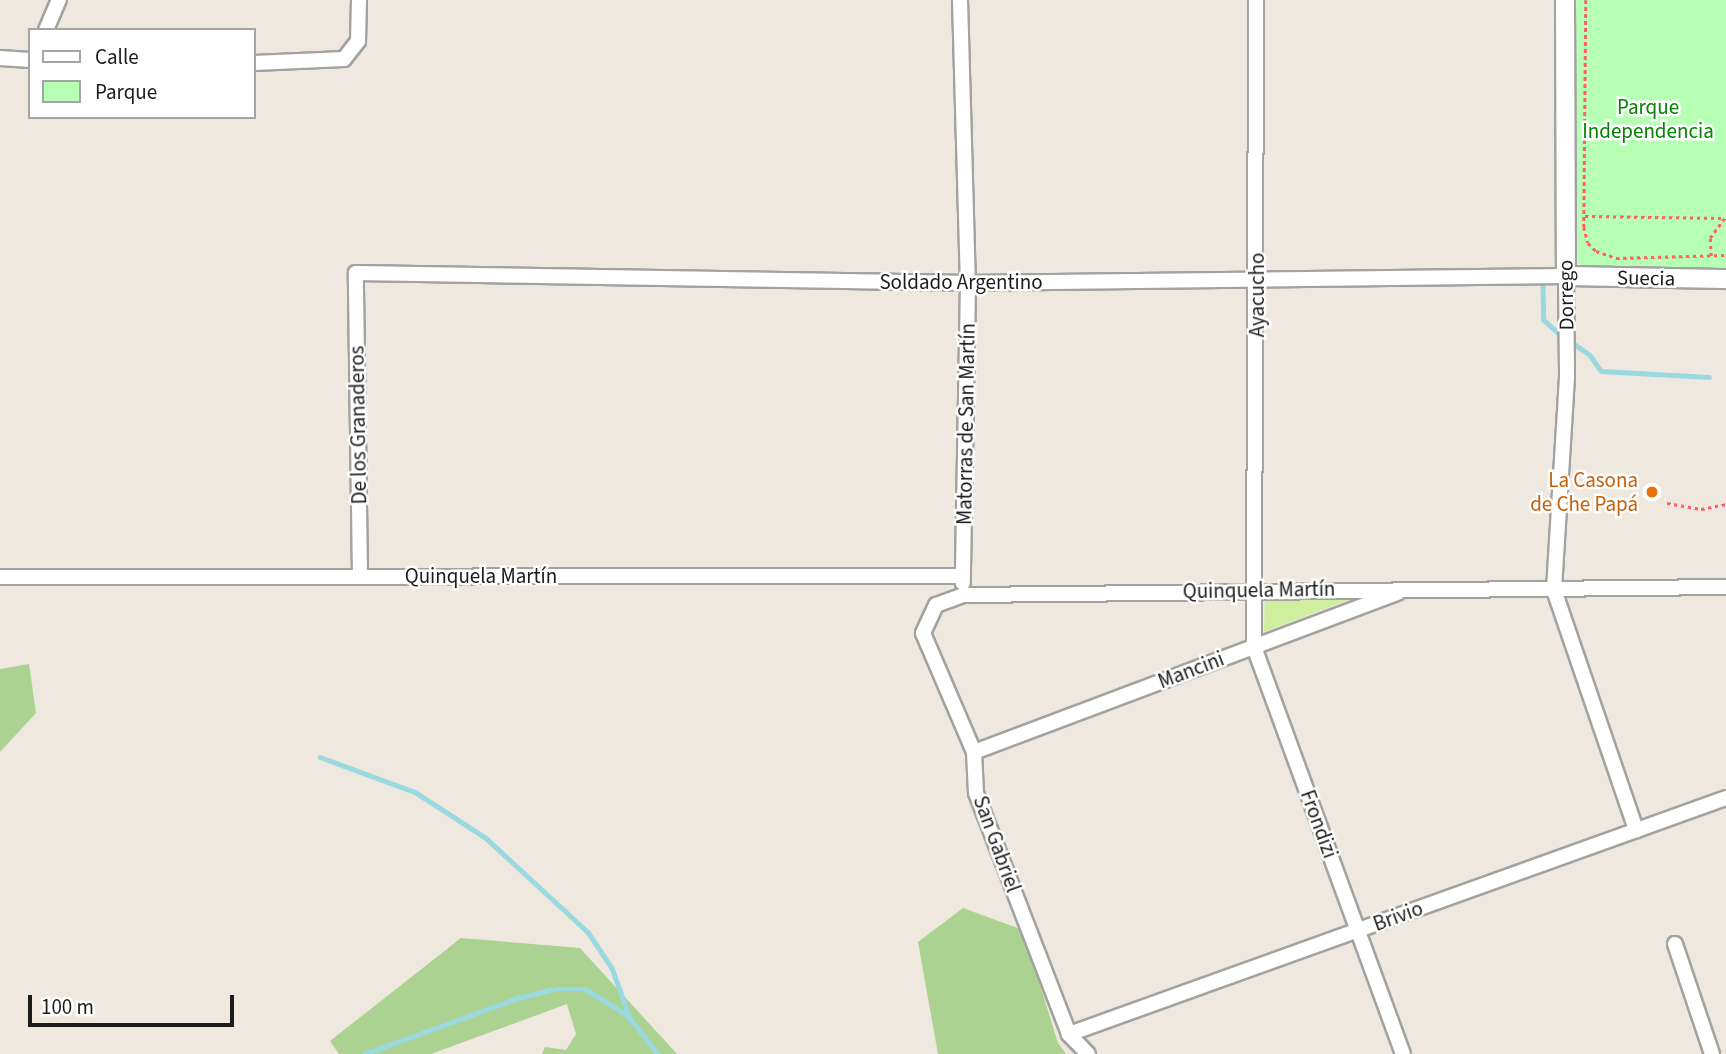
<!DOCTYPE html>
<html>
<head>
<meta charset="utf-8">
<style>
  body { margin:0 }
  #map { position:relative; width:1726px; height:1054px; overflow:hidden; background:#eee8df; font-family:"Source Sans 3",sans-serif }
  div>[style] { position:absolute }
  .grass>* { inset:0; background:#cfef9f }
  .forest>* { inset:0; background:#abd290 }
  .park>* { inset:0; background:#b8ffb6 }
  .stream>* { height:4.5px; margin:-2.25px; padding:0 2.25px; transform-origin:2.25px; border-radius:2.25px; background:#9bd9e1 }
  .path>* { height:2.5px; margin-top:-1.25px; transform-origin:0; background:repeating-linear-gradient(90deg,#ff6061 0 3.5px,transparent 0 7px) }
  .roads { filter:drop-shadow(2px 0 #a2a2a2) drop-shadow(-2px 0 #a2a2a2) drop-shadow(0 2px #a2a2a2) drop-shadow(0 -2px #a2a2a2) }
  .minor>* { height:14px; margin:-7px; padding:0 7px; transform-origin:7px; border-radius:7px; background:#fff }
  .tertiary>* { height:18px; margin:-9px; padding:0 9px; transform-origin:9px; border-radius:9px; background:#fff }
  .dots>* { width:19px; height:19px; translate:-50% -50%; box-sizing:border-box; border:4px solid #fff; border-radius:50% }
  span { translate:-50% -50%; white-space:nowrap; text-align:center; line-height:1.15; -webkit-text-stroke:5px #fff; paint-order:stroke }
  .park-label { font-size:21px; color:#048201 }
  .street-label { font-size:21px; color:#1b1b1b }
  .food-label { font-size:21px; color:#c56008 }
  .right { translate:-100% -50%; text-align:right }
  .legend { position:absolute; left:28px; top:28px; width:228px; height:91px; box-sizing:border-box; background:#fff; border:2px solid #a4a4a4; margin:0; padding:9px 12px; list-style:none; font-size:21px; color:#1b1b1b }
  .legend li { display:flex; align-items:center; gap:14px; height:35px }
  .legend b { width:35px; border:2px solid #a4a4a4 }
  .scale { position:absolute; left:28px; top:995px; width:206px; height:32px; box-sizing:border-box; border:4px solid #1b1b1b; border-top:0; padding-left:9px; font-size:21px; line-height:24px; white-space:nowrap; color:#1b1b1b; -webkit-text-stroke:5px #fff; paint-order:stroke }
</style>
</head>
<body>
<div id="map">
  <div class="grass">
    <i style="clip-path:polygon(1265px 598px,1353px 598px,1264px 632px)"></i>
  </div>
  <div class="forest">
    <i style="clip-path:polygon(29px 664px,36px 713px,0 752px,0 669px)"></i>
    <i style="clip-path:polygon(963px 908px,1023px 930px,1058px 1043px,1066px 1054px,938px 1054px,918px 942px)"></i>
    <i style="clip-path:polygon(461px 938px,580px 948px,677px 1054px,542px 1054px,545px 1047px,566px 1050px,576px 1034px,567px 1004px,431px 1054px,339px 1054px,330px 1041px)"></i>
  </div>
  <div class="park">
    <i style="clip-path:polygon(1570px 0,1726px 0,1726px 272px,1593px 271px,1575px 261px)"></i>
  </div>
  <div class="stream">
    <i style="left:1543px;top:281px;width:39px;rotate:89deg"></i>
    <i style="left:1544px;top:320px;width:24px;rotate:42deg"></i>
    <i style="left:1570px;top:341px;width:24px;rotate:35deg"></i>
    <i style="left:1590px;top:355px;width:19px;rotate:55deg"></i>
    <i style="left:1601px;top:371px;width:108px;rotate:3.2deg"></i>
    <i style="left:320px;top:757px;width:101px;rotate:20.2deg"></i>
    <i style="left:415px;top:792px;width:85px;rotate:32.9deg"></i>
    <i style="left:486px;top:838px;width:139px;rotate:42.7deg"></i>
    <i style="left:588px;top:932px;width:43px;rotate:56.3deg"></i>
    <i style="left:612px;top:968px;width:53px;rotate:70.2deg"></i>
    <i style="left:364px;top:1054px;width:164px;rotate:-20deg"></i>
    <i style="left:518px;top:998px;width:37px;rotate:-14deg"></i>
    <i style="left:554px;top:989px;width:31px"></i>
    <i style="left:585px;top:989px;width:35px;rotate:31deg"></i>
    <i style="left:615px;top:1007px;width:19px;rotate:36deg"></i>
    <i style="left:630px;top:1018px;width:46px;rotate:52.1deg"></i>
  </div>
  <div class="path">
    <i style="left:1586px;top:0;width:227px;rotate:90.5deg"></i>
    <i style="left:1584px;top:227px;width:16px;rotate:76deg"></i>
    <i style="left:1588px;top:243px;width:11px;rotate:45deg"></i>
    <i style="left:1596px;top:251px;width:21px;rotate:19deg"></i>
    <i style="left:1616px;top:258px;width:110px;rotate:-1.6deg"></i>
    <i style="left:1585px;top:216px;width:136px;rotate:0.8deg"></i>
    <i style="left:1711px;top:256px;width:18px;rotate:-93deg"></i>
    <i style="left:1710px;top:238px;width:27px;rotate:-54deg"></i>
    <i style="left:1667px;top:503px;width:35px;rotate:10deg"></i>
    <i style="left:1701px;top:509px;width:25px;rotate:-11deg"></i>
  </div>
  <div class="roads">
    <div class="minor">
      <i style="left:960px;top:0;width:283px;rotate:88.4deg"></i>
      <i style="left:968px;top:283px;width:300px;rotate:91deg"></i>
      <i style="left:1256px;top:0;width:647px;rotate:90.18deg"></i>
      <i style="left:1254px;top:647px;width:433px;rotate:69.9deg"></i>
      <i style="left:46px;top:30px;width:33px;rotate:-67deg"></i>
      <i style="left:0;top:58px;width:30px;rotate:4deg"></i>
      <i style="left:254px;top:63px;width:90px;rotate:-2.5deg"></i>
      <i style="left:344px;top:59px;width:23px;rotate:-52deg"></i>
      <i style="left:358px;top:41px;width:41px;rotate:-88.6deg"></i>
      <i style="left:360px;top:576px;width:303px;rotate:-90.8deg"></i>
      <i style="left:356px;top:273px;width:612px;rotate:0.94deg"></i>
      <i style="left:968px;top:283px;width:598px;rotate:-0.67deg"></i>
      <i style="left:1566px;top:276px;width:101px;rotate:89.4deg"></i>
      <i style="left:1567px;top:377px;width:213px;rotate:93.5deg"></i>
      <i style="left:1554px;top:590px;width:254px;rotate:71.1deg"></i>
      <i style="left:0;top:577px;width:962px;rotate:-0.06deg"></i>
      <i style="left:974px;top:752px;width:453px;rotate:-20.6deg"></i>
      <i style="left:1675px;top:944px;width:116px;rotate:71.4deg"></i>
      <i style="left:1069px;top:1034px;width:698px;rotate:-19.76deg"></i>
      <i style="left:1088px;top:1054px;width:28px;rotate:-134deg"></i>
      <i style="left:1069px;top:1034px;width:258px;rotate:-111.1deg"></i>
      <i style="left:976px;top:793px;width:41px;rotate:-92.8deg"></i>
      <i style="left:974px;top:752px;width:129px;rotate:-113.2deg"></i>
      <i style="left:923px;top:633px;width:31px;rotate:-65deg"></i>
      <i style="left:936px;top:605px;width:30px;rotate:-20deg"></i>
      <i style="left:964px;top:595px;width:762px;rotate:-0.6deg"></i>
    </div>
    <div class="tertiary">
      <i style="left:1565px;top:0;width:276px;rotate:89.8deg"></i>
      <i style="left:1566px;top:276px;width:160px;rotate:1.1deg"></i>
    </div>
  </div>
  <div class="dots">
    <i style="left:1652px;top:492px;background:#e8710a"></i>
  </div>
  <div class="park-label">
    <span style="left:1648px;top:119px">Parque<br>Independencia</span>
  </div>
  <div class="street-label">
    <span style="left:1646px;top:278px;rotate:1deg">Suecia</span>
    <span style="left:961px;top:282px">Soldado Argentino</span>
    <span style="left:1257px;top:295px;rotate:-90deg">Ayacucho</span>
    <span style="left:1566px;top:295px;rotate:-91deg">Dorrego</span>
    <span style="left:966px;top:424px;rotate:-89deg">Matorras de San Martín</span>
    <span style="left:358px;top:425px;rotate:-91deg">De los Granaderos</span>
    <span style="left:481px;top:576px">Quinquela Martín</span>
    <span style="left:1259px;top:590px;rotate:-1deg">Quinquela Martín</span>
    <span style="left:1191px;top:670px;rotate:-21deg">Mancini</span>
    <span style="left:1319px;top:824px;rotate:70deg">Frondizi</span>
    <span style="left:997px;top:844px;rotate:70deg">San Gabriel</span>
    <span style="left:1398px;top:916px;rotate:-20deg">Brivio</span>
  </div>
  <div class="food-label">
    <span class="right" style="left:1638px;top:492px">La Casona<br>de Che Papá</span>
  </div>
  <ul class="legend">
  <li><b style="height:9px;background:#fff"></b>Calle</li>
  <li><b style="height:19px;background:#b8ffb6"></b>Parque</li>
  </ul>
  <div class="scale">100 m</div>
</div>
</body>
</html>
